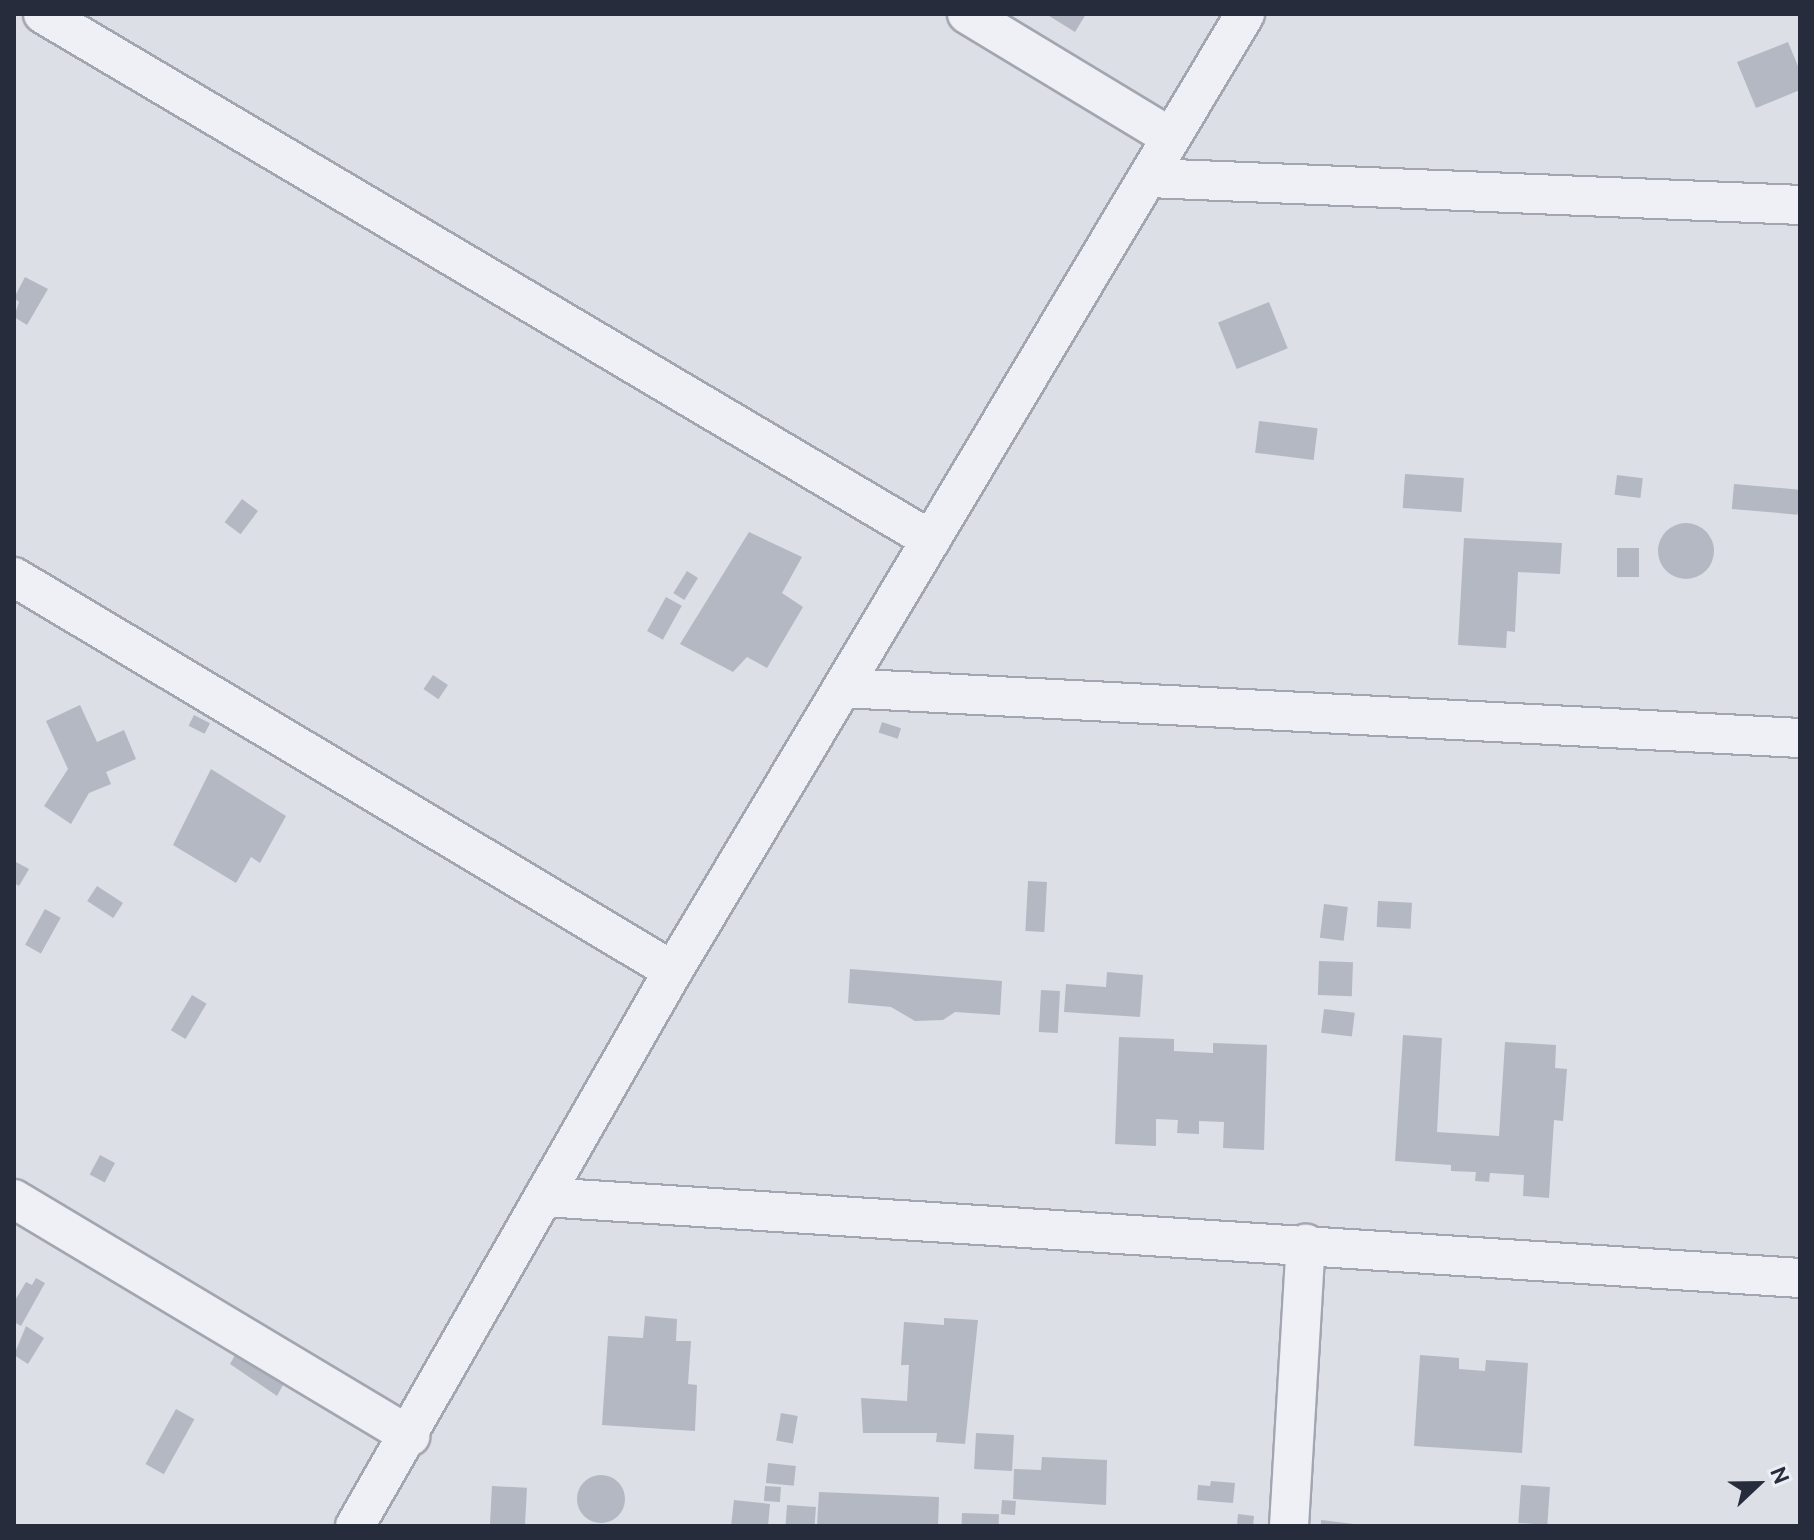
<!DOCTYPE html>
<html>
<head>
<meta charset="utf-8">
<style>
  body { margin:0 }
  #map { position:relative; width:1814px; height:1540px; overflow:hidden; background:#dcdfe6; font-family:Ubuntu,sans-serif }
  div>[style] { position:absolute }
  .building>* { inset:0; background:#b3b8c3; transform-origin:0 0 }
  .round { border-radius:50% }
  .roads { filter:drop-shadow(2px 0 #a2a6b0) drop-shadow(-2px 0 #a2a6b0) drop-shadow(0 2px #a2a6b0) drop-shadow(0 -2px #a2a6b0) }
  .minor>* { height:38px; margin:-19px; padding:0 19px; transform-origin:19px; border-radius:19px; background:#eff0f5 }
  span { translate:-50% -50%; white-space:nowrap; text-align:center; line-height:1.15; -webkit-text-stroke:6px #ebeef4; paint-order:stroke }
  .frame { position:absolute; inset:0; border:16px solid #262c3c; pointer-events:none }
  .north { position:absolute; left:1718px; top:1444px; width:80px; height:80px; -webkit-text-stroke:6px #ebeef4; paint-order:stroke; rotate:68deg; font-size:22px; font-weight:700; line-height:32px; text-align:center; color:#262c3c }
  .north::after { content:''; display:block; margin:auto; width:28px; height:36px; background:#262c3c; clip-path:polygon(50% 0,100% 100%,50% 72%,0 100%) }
</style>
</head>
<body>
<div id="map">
  <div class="building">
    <i style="clip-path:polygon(1046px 14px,1086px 14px,1075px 32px)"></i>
    <i style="clip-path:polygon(1788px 42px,1800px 71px,1800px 90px,1756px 108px,1737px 62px)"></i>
    <i style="clip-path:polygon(25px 277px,48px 289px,27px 325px,14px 317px,19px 302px,14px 298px)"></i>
    <i style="left:1269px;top:302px;width:50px;height:55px;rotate:68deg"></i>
    <i style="left:1259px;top:421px;width:59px;height:32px;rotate:7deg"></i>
    <i style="left:1405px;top:474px;width:59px;height:34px;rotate:4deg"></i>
    <i style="left:1617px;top:475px;width:26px;height:20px;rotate:7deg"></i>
    <i style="left:1734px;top:484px;width:66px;height:25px;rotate:5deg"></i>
    <i style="left:242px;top:499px;width:20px;height:29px;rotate:37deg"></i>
    <i class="round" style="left:1658px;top:523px;width:56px;height:56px"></i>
    <i style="clip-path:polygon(749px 532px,802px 557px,782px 593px,803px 607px,767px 668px,747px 657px,733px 672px,680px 644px)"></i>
    <i style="clip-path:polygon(1464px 538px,1562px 543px,1560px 574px,1518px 572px,1515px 632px,1507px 631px,1506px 648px,1458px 645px)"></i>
    <i style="left:1617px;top:548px;width:22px;height:29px"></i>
    <i style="left:687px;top:571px;width:13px;height:26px;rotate:32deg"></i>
    <i style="left:666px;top:597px;width:18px;height:39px;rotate:29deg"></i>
    <i style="left:433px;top:675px;width:18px;height:17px;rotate:34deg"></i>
    <i style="clip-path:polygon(80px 705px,97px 742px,124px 730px,136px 759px,106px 772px,111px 784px,89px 793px,71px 824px,44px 806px,68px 769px,46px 721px)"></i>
    <i style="left:194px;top:715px;width:18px;height:12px;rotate:27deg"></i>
    <i style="left:882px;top:722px;width:20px;height:11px;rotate:18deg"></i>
    <i style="clip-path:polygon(211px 769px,286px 816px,260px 863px,251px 857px,236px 883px,173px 845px)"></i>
    <i style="clip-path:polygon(14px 861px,29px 869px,19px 886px,14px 883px)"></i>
    <i style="left:1028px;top:881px;width:19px;height:50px;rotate:3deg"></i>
    <i style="left:97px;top:886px;width:31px;height:18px;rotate:33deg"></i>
    <i style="left:1378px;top:901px;width:34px;height:26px;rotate:3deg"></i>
    <i style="left:1324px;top:904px;width:24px;height:34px;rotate:7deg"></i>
    <i style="left:45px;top:909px;width:18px;height:41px;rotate:29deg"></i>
    <i style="left:1319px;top:961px;width:34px;height:34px;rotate:2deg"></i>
    <i style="clip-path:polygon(850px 969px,1002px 981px,1000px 1015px,955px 1012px,943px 1020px,915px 1021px,891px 1007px,848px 1003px)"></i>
    <i style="clip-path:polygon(1107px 972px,1143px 975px,1140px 1017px,1064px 1012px,1066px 984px,1106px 987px)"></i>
    <i style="left:1041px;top:990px;width:19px;height:42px;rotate:3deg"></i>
    <i style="left:192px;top:995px;width:17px;height:41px;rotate:31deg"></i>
    <i style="left:1324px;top:1009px;width:31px;height:24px;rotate:7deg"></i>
    <i style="clip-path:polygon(1403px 1035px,1442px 1038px,1437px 1132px,1499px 1136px,1505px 1042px,1556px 1045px,1555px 1068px,1567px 1069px,1563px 1121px,1554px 1120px,1549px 1198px,1523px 1196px,1524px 1175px,1490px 1173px,1489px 1182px,1475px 1181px,1476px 1172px,1451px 1171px,1451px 1165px,1395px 1161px)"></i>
    <i style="clip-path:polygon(1119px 1037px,1174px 1039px,1174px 1051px,1213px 1053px,1213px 1043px,1267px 1045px,1264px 1150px,1223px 1148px,1224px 1122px,1199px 1121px,1199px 1134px,1177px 1133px,1178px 1120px,1156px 1119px,1156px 1146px,1115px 1144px)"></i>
    <i style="left:100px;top:1155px;width:17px;height:22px;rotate:28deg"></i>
    <i style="clip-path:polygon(36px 1278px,45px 1283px,21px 1326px,14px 1322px,14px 1302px,26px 1282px,32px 1285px)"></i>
    <i style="clip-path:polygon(645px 1316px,677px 1319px,676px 1341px,691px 1341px,688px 1384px,697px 1385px,695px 1431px,602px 1425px,608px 1336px,643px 1338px)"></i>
    <i style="clip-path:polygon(944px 1318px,978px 1320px,965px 1444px,936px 1442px,937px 1433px,863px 1433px,861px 1398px,907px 1401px,909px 1365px,901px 1365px,904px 1322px,944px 1325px)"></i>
    <i style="clip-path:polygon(26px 1326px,44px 1338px,28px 1364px,14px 1355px)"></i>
    <i style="clip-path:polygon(235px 1355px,284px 1383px,277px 1396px,230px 1364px)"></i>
    <i style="clip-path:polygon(1420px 1355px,1459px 1358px,1459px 1369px,1485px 1371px,1486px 1360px,1528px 1363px,1522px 1453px,1414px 1446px)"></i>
    <i style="left:176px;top:1409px;width:21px;height:63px;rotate:29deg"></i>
    <i style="left:781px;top:1413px;width:17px;height:28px;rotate:10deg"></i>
    <i style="left:976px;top:1433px;width:38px;height:36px;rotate:3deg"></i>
    <i style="clip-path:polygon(1042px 1457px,1107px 1460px,1106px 1505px,1013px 1499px,1014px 1469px,1041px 1470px)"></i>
    <i style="left:768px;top:1463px;width:28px;height:20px;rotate:6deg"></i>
    <i class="round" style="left:577px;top:1475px;width:48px;height:48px"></i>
    <i style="clip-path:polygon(1211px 1481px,1235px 1483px,1233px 1503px,1197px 1500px,1198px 1485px,1210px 1486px)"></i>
    <i style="left:1521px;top:1485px;width:29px;height:38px;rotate:4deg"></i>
    <i style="left:492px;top:1486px;width:35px;height:38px;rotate:3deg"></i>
    <i style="left:765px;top:1486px;width:16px;height:15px;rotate:4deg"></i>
    <i style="clip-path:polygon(819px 1492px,939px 1497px,938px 1526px,817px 1526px)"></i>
    <i style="clip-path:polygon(734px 1500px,770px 1504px,768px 1526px,731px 1526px)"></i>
    <i style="left:1002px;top:1500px;width:14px;height:14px;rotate:4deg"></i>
    <i style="left:787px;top:1505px;width:29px;height:21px;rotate:4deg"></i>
    <i style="left:962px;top:1513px;width:37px;height:13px;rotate:2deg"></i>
    <i style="clip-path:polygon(1238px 1514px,1254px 1516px,1253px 1526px,1237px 1526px)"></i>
    <i style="clip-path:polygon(1321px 1520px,1354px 1524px,1354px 1526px,1321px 1526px)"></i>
  </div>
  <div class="roads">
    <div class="minor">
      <i style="left:43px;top:14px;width:1032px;rotate:30.64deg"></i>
      <i style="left:967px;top:14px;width:237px;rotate:31.2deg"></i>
      <i style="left:1149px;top:178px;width:652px;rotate:2.37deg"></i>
      <i style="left:14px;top:577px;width:768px;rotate:30.87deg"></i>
      <i style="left:843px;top:688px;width:958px;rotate:2.99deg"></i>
      <i style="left:544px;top:1197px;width:1259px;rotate:3.69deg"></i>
      <i style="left:14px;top:1199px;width:462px;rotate:30.9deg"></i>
      <i style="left:355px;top:1526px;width:640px;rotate:-60.19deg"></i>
      <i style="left:673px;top:971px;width:1115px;rotate:-59.13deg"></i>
      <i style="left:1289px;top:1526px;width:283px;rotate:-86.6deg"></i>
    </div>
  </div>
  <div class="frame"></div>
  <div class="north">N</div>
</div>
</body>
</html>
